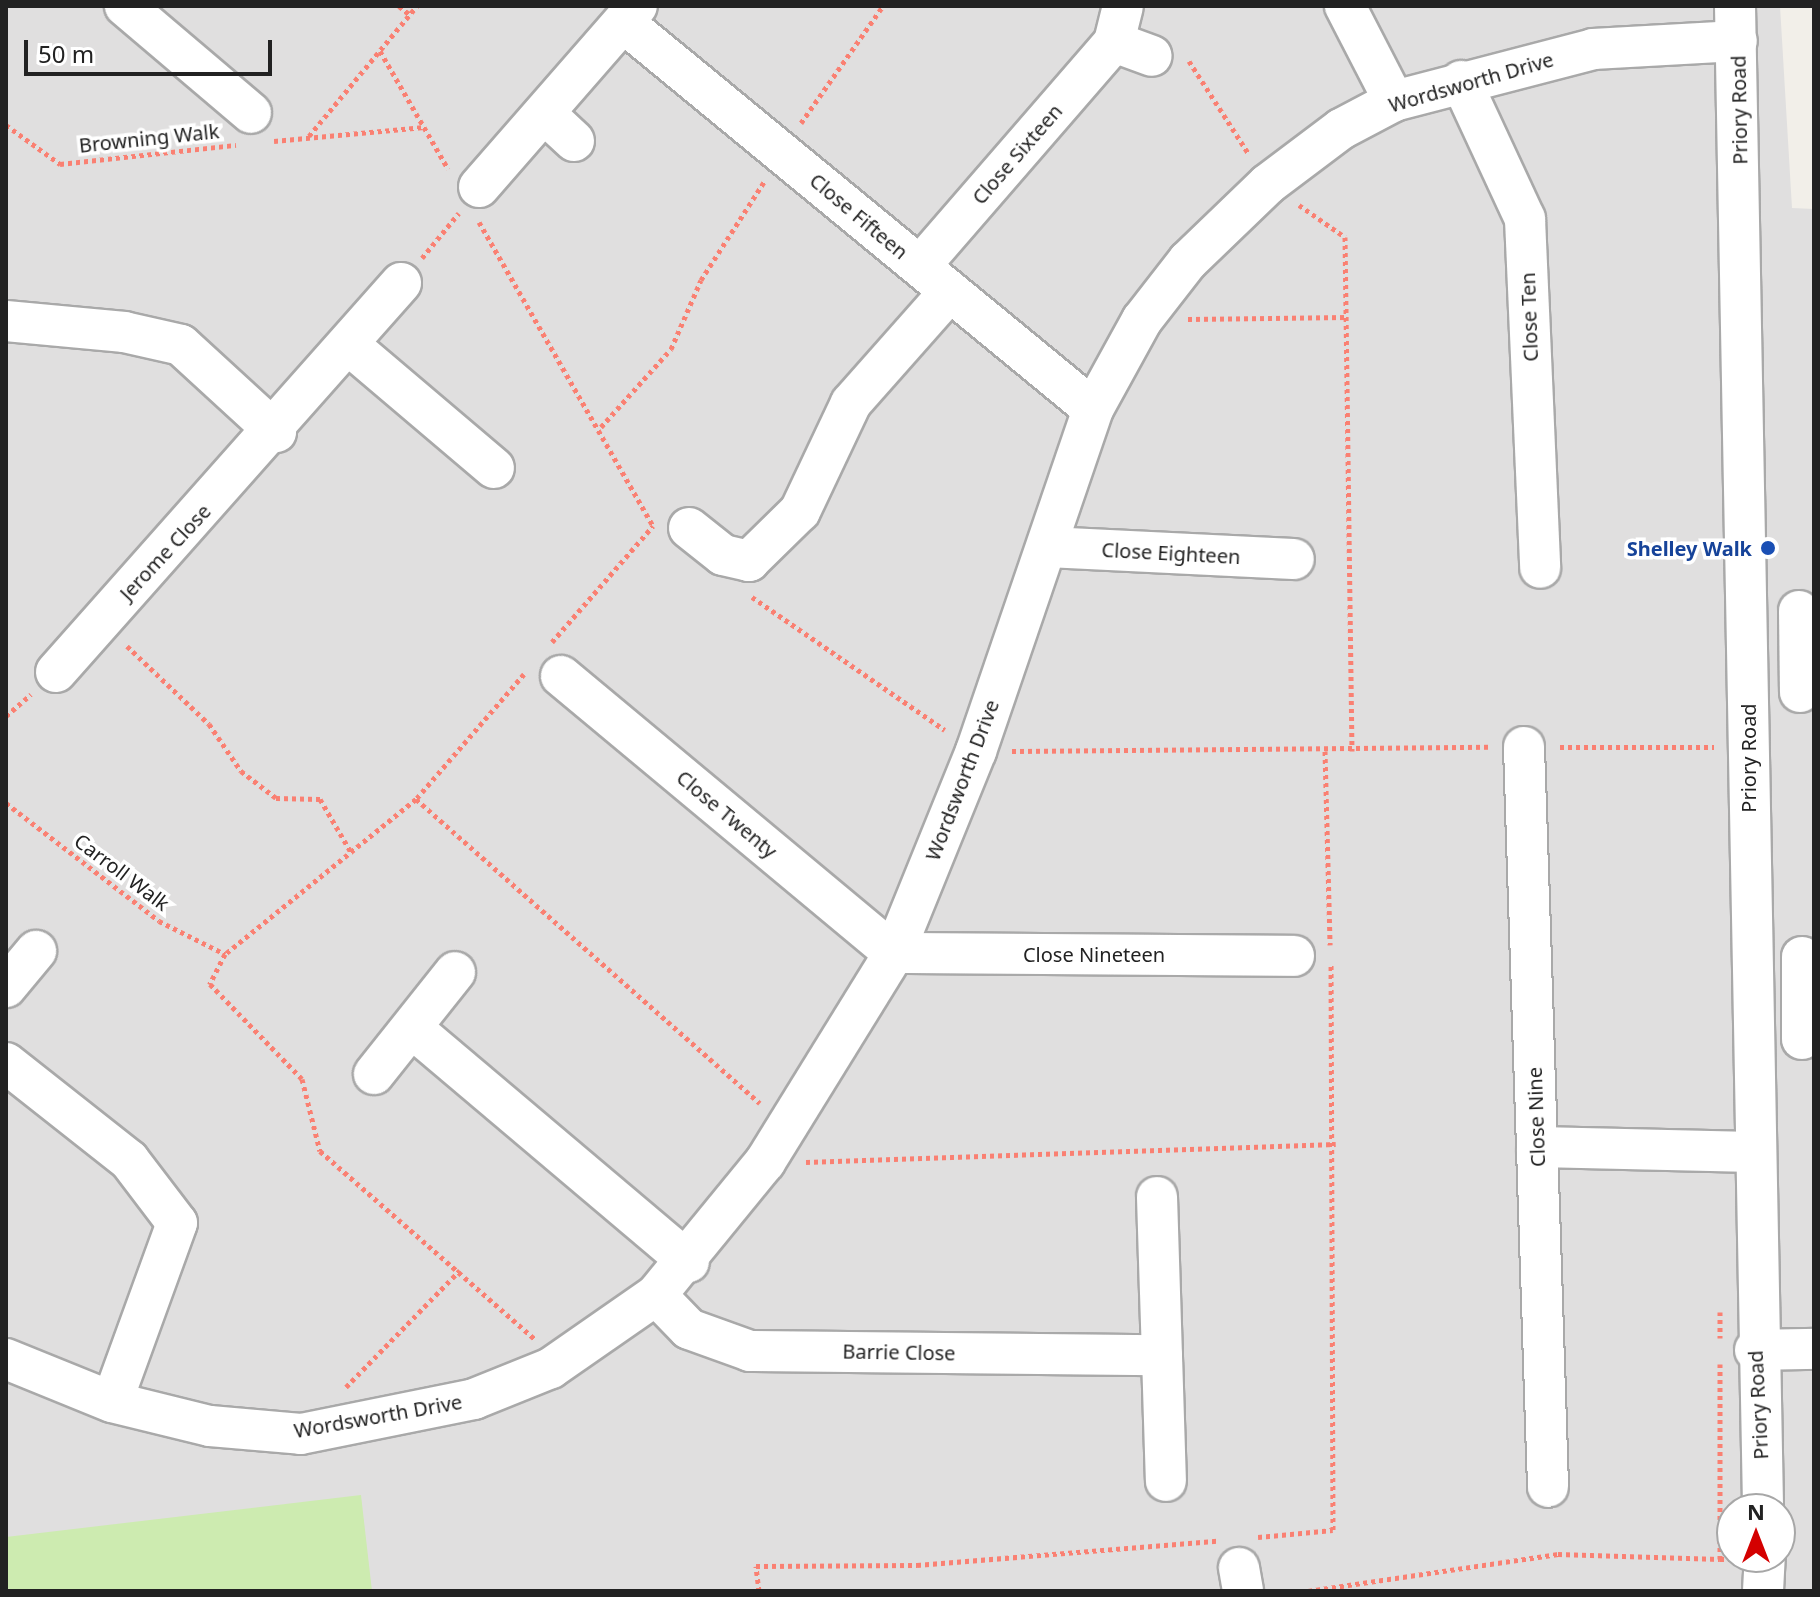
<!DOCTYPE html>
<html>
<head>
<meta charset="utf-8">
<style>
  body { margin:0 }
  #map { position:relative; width:1820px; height:1597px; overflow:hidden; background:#f2efe9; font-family:"Noto Sans",sans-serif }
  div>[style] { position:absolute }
  .residential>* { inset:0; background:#e0dfdf }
  .grass>* { inset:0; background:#cdebb0 }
  .path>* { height:5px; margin-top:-2.5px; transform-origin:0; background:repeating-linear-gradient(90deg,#fa8072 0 4px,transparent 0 8px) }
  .roads { filter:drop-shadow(2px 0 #a9a9a9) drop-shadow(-2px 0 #a9a9a9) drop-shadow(0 2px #a9a9a9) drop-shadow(0 -2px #a9a9a9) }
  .minor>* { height:40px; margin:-20px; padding:0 20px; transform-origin:20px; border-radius:20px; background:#fff }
  .dots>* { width:22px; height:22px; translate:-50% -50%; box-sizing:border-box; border:4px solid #fff; border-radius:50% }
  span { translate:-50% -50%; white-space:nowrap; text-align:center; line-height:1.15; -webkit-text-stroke:7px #fff; paint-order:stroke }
  .street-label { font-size:20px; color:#222 }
  .transit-label { font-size:20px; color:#164399; font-weight:700 }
  .right { translate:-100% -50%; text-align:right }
  .frame { position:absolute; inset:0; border:8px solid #222; pointer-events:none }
  .north { position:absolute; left:1716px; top:1493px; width:80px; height:80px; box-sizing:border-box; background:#fff; border:2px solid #a7a7a7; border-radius:50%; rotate:0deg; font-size:22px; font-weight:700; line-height:32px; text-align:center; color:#222 }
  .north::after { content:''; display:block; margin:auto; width:28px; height:36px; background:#d40000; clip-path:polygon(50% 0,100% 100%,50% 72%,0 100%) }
  .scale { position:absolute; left:24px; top:40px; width:248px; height:36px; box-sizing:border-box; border:4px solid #222; border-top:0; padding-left:10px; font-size:24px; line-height:28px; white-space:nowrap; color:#222; -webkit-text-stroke:6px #fff; paint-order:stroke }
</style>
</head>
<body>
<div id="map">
  <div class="residential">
    <i style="clip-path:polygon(evenodd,6px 6px,1780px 6px,1792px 208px,1814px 209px,1814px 1591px,6px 1591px,6px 6px,1732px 1509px,1780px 1509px,1780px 1557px,1732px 1557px,1732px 1509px)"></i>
  </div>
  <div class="grass">
    <i style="clip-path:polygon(361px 1495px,372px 1591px,6px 1591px,6px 1537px)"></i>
  </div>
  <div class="path">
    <i style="left:399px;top:6px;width:14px;rotate:39deg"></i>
    <i style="left:380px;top:51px;width:136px;rotate:60deg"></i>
    <i style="left:1189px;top:61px;width:109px;rotate:57.3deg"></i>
    <i style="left:801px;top:123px;width:143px;rotate:-55deg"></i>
    <i style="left:6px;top:125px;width:67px;rotate:35.8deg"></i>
    <i style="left:60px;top:164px;width:177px;rotate:-6.2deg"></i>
    <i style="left:309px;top:136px;width:169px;rotate:-50.3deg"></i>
    <i style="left:274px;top:141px;width:151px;rotate:-5.3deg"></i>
    <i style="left:1299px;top:205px;width:56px;rotate:34.8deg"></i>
    <i style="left:1345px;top:237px;width:514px;rotate:89.22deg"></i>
    <i style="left:479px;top:222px;width:350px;rotate:60.2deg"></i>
    <i style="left:422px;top:258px;width:58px;rotate:-50.6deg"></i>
    <i style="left:1188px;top:319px;width:159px;rotate:-0.7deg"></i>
    <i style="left:601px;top:427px;width:105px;rotate:-48.1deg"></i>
    <i style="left:671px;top:349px;width:75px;rotate:-66.5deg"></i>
    <i style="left:701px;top:280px;width:117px;rotate:-57.3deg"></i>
    <i style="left:752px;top:597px;width:234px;rotate:34.6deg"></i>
    <i style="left:552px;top:642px;width:154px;rotate:-49deg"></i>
    <i style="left:127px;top:646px;width:113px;rotate:43.6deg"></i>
    <i style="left:209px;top:724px;width:57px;rotate:55.8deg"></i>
    <i style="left:241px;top:771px;width:44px;rotate:37.6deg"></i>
    <i style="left:276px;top:798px;width:44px;rotate:1.3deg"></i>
    <i style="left:320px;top:799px;width:61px;rotate:59.7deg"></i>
    <i style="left:524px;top:674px;width:165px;rotate:130.8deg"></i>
    <i style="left:416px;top:799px;width:246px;rotate:140.9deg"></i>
    <i style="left:225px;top:954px;width:34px;rotate:117deg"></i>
    <i style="left:210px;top:984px;width:132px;rotate:45.9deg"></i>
    <i style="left:302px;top:1079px;width:74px;rotate:76deg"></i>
    <i style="left:320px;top:1151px;width:286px;rotate:41.2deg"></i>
    <i style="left:6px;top:716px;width:33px;rotate:-41deg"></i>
    <i style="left:1560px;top:747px;width:154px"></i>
    <i style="left:1012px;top:751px;width:478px;rotate:-0.5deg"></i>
    <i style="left:1325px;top:751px;width:194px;rotate:88.5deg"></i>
    <i style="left:416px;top:799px;width:459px;rotate:41.5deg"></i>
    <i style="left:6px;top:803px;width:193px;rotate:37.6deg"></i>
    <i style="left:159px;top:921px;width:74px;rotate:26.6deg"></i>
    <i style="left:806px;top:1162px;width:530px;rotate:-1.95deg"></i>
    <i style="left:1720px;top:1312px;width:26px;rotate:90deg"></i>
    <i style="left:1720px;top:1364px;width:195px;rotate:90deg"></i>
    <i style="left:1720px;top:1559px;width:11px"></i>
    <i style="left:346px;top:1387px;width:163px;rotate:-45.7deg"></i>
    <i style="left:1258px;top:1537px;width:75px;rotate:-5.3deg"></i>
    <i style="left:1333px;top:1530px;width:567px;rotate:-90.2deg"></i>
    <i style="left:759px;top:1591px;width:25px;rotate:-97deg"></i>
    <i style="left:756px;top:1566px;width:161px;rotate:-0.4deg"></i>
    <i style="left:917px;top:1565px;width:301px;rotate:-4.6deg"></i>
    <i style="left:1308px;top:1591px;width:253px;rotate:-8.4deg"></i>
    <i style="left:1558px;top:1554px;width:162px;rotate:1.8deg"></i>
  </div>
  <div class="roads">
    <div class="minor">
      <i style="left:125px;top:6px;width:165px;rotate:40.3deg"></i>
      <i style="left:1345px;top:6px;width:107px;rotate:62.7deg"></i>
      <i style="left:1735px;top:6px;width:1503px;rotate:88.93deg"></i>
      <i style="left:624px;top:23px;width:607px;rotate:39.46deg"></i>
      <i style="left:1114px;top:42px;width:40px;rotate:20.2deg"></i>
      <i style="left:1461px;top:81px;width:152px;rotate:65.1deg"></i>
      <i style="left:1525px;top:219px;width:349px;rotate:87.5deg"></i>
      <i style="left:544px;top:113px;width:41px;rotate:43deg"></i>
      <i style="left:479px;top:187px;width:240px;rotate:-48.9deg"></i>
      <i style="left:920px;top:266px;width:296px;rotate:-49.1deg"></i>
      <i style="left:1114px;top:42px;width:36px;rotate:-76deg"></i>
      <i style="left:6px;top:321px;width:119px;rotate:5.3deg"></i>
      <i style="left:124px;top:332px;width:58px;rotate:12.8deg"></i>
      <i style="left:181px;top:345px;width:129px;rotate:42.5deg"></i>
      <i style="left:349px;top:345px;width:190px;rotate:40.3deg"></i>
      <i style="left:689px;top:528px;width:43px;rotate:38.5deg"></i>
      <i style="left:723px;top:555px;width:27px;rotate:13deg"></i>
      <i style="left:749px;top:561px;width:71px;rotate:-44.4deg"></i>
      <i style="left:800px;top:511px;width:119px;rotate:-64.7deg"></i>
      <i style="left:851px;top:403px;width:149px;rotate:-48.5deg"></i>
      <i style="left:1047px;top:547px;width:247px;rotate:2.8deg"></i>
      <i style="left:1799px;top:611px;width:81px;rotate:89.3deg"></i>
      <i style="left:56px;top:672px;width:520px;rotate:-48.43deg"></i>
      <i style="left:561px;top:676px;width:433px;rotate:39.8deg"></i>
      <i style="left:894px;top:953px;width:400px;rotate:0.4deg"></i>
      <i style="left:1524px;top:747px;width:740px;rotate:88.14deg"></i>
      <i style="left:1802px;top:957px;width:82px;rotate:90deg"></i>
      <i style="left:6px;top:987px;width:47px;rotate:-50.2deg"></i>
      <i style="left:413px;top:1029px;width:361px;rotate:40.2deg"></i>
      <i style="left:6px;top:1063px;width:157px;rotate:38.3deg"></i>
      <i style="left:129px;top:1160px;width:79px;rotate:52.7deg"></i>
      <i style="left:177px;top:1223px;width:190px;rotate:110deg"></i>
      <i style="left:374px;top:1074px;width:130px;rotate:-51.5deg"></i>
      <i style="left:1537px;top:1147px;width:218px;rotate:1.3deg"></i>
      <i style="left:1157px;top:1197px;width:284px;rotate:88.2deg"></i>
      <i style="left:656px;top:1295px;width:47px;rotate:45.9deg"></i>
      <i style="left:689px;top:1329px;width:65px;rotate:19.8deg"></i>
      <i style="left:750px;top:1351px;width:412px;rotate:0.6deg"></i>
      <i style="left:1755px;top:1350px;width:59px;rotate:-1deg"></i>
      <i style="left:6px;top:1359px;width:114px;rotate:22.1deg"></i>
      <i style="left:112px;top:1402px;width:101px;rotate:13.8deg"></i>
      <i style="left:210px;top:1426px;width:91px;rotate:5deg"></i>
      <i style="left:301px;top:1434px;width:177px;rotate:-11.4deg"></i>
      <i style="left:474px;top:1399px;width:83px;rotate:-21.9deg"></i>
      <i style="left:551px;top:1368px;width:128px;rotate:-34.8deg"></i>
      <i style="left:656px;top:1295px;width:172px;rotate:-50.7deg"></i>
      <i style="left:765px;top:1162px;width:246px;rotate:-58.3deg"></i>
      <i style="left:894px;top:953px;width:218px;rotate:-67.9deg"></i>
      <i style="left:976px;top:751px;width:361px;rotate:-71.1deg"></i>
      <i style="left:1093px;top:409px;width:102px;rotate:-61.2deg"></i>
      <i style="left:1142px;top:320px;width:75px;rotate:-52.1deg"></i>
      <i style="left:1188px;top:261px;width:111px;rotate:-43.9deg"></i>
      <i style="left:1268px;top:184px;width:91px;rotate:-37deg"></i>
      <i style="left:1341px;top:129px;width:60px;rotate:-27.8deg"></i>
      <i style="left:1394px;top:101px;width:206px;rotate:-14.6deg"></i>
      <i style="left:1593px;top:49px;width:144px;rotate:-3.2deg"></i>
      <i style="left:1239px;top:1568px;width:23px;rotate:80deg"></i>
      <i style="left:1763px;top:1591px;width:34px;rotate:-87deg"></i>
    </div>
  </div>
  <div class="dots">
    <i style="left:1768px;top:548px;background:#1a4fb4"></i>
  </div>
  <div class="street-label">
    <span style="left:1471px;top:82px;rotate:-16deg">Wordsworth Drive</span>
    <span style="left:1739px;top:110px;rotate:-91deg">Priory Road</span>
    <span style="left:149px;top:138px;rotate:-6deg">Browning Walk</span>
    <span style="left:1017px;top:154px;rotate:-49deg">Close Sixteen</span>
    <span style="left:859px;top:216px;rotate:40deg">Close Fifteen</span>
    <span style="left:1529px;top:317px;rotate:-92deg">Close Ten</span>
    <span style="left:165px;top:552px;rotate:-47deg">Jerome Close</span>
    <span style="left:1171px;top:553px;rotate:3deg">Close Eighteen</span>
    <span style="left:1748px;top:758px;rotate:-90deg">Priory Road</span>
    <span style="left:962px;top:780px;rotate:-69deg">Wordsworth Drive</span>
    <span style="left:727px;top:814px;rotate:40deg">Close Twenty</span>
    <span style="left:122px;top:872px;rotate:37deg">Carroll Walk</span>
    <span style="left:1094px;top:954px">Close Nineteen</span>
    <span style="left:1536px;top:1117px;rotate:-92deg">Close Nine</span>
    <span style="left:899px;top:1352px;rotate:1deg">Barrie Close</span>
    <span style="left:1758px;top:1405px;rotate:-93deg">Priory Road</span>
    <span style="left:378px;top:1416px;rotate:-10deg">Wordsworth Drive</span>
  </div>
  <div class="transit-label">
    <span class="right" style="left:1752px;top:548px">Shelley Walk</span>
  </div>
  <div class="frame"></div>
  <div class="north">N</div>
  <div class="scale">50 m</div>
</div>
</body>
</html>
